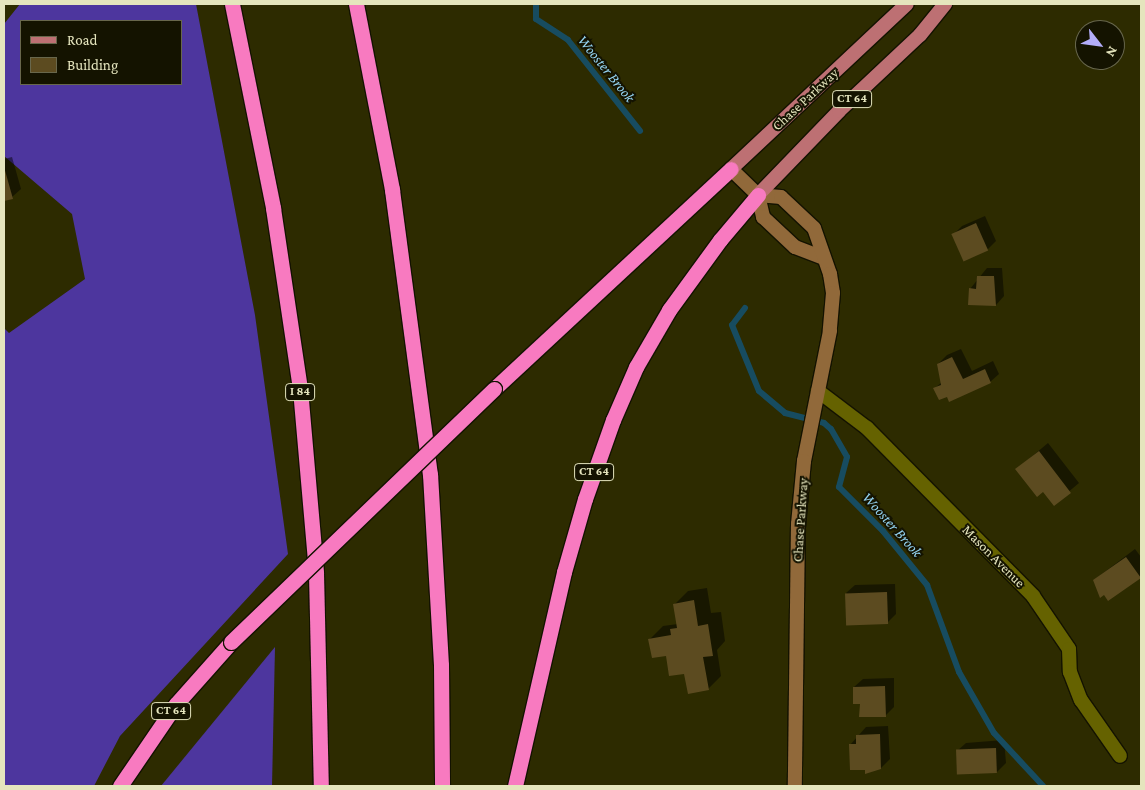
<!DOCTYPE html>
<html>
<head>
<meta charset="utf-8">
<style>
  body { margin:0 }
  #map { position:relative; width:1145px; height:790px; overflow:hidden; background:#2d2b00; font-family:"Crimson Pro",serif }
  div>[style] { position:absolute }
  .forest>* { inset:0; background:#4d369e }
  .shadow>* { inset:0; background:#0007 }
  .stream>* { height:6px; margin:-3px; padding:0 3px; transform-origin:3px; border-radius:3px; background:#174c60 }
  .building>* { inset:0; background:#5c4b20; transform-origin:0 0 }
  .roads { filter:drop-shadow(1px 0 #141300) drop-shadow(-1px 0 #141300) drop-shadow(0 1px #141300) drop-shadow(0 -1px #141300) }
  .minor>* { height:14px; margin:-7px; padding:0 7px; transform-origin:7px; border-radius:7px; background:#656200 }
  .secondary>* { height:14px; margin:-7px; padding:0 7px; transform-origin:7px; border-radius:7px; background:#91693a }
  .primary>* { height:14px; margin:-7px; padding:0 7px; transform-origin:7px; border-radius:7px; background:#bd7073 }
  .motorway>* { height:15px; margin:-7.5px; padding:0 7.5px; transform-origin:7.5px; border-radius:7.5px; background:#f87ac0 }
  .bridges { filter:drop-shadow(1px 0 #141300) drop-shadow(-1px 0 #141300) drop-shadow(0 1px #141300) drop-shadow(0 -1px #141300) }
  .motorway-bridge>* { height:15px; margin:-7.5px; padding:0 7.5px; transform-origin:7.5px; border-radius:7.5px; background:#f87ac0 }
  span { translate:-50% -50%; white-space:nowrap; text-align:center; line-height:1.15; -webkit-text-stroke:4px #141300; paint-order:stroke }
  .shield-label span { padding:1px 4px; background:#141300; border:1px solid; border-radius:4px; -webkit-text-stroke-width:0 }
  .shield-label { font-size:12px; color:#e5e5bd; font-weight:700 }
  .street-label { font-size:14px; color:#e5e5bd }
  .water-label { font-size:15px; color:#94d3f0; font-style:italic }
  .frame { position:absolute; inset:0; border:5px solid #e5e5bd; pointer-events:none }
  .legend { position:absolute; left:20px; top:20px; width:162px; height:65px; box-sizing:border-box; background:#141300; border:1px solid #68674c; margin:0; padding:6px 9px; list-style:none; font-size:15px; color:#e5e5bd }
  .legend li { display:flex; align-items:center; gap:10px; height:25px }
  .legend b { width:25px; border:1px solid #68674c }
  .north { position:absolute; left:1075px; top:20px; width:50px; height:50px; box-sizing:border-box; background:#141300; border:1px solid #68674c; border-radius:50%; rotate:120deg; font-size:14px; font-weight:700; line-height:20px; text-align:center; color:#e5e5bd }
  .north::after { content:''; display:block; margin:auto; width:18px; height:22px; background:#b3adf9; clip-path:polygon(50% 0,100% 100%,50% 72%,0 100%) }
</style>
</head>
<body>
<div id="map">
  <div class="forest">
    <i style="clip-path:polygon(evenodd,20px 4px,196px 4px,255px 315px,288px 554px,120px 736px,94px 786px,4px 786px,4px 328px,9px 333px,85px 279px,72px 214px,4px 156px,4px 24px,20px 4px,21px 21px,181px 21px,181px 84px,21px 84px,21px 21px)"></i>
    <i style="clip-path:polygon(275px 647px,272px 786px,161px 786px)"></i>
  </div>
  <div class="shadow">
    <i style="clip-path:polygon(12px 157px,21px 189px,12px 197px,4px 200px,4px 159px)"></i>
    <i style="clip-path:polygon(985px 216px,996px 241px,988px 249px,953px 235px,962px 226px)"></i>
    <i style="clip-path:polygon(987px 268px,1002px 268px,1004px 296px,996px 305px,970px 289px)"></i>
    <i style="clip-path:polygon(961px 349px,972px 371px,993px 361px,999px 374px,990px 382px,947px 395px,935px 388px,942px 382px,938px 364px,947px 355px)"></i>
    <i style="clip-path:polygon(1048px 443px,1079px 483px,1054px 504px,1043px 490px,1017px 469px)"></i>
    <i style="clip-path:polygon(1135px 549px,1141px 557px,1141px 576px,1108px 600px,1094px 580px)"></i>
    <i style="clip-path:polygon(895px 584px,896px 614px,887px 623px,846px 593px,855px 585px)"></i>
    <i style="clip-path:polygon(707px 588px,711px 613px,721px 612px,725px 641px,717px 650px,721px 676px,708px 689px,650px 639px,663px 626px,678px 624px,675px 604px,688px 591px)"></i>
    <i style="clip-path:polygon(894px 678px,894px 707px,885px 716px,861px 703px,854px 687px,863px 679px)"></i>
    <i style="clip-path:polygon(888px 726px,890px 759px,881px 768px,866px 768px,850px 745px,866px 727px)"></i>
    <i style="clip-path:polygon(1004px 740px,1006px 763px,997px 772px,957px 751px,966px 743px)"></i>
  </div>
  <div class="stream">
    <i style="left:536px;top:4px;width:15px;rotate:90deg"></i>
    <i style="left:536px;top:19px;width:38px;rotate:33deg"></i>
    <i style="left:568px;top:40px;width:116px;rotate:51.6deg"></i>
    <i style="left:745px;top:308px;width:21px;rotate:127deg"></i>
    <i style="left:732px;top:325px;width:71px;rotate:67.8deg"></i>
    <i style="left:759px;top:391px;width:34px;rotate:40deg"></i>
    <i style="left:785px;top:413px;width:40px;rotate:14.4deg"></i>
    <i style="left:824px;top:423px;width:9px;rotate:41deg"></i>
    <i style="left:831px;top:429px;width:32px;rotate:60deg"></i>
    <i style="left:847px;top:457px;width:31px;rotate:105deg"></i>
    <i style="left:839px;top:487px;width:62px;rotate:45deg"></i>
    <i style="left:883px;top:531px;width:70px;rotate:50.8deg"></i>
    <i style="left:927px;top:585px;width:93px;rotate:69.8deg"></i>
    <i style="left:959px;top:672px;width:70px;rotate:60.2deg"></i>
    <i style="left:994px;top:733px;width:72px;rotate:47.2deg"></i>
  </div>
  <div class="building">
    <i style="clip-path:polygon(4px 167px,13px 199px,4px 201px)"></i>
    <i style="left:976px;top:223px;width:30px;height:27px;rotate:66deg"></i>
    <i style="clip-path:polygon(977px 276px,994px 276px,996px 306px,968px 305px,969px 288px,976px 289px)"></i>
    <i style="clip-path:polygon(952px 357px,963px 379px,985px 369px,991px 383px,949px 402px,947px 397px,939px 400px,933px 388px,941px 385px,937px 364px)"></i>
    <i style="clip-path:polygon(1039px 451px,1071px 493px,1054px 506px,1043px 492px,1037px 497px,1015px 469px)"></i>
    <i style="clip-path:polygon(1126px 557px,1141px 578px,1108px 601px,1104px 595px,1100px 598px,1093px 580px)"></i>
    <i style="left:887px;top:592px;width:32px;height:42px;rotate:88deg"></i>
    <i style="clip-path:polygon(694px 600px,698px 626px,708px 624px,713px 656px,703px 657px,709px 690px,688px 694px,684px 674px,669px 676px,666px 656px,652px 658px,648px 639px,671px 635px,670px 629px,677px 628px,673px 604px)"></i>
    <i style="clip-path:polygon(885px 686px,886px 717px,859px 717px,860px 704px,853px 704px,853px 687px)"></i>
    <i style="clip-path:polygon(880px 734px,881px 769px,865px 774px,865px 770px,850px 770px,849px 744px,856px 744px,856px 735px)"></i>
    <i style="left:996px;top:748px;width:25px;height:40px;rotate:88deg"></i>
  </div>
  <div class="roads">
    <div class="minor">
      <i style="left:818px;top:391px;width:61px;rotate:37.1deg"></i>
      <i style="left:867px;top:428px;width:236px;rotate:45.3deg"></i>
      <i style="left:1033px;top:596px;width:64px;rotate:55.8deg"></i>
      <i style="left:1069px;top:649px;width:23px;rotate:88deg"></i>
      <i style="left:1070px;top:672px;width:30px;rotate:69deg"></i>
      <i style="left:1081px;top:700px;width:68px;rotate:55.1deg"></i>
    </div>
    <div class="secondary">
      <i style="left:731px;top:169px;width:37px;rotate:44deg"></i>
      <i style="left:758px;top:195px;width:23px;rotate:77deg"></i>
      <i style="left:763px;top:217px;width:44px;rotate:43.2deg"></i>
      <i style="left:795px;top:247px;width:30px;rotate:21deg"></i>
      <i style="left:758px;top:195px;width:23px;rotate:5deg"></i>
      <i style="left:781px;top:197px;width:45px;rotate:43.2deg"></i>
      <i style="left:814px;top:228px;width:49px;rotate:70.8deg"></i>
      <i style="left:830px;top:274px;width:19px;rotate:81deg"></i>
      <i style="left:833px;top:293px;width:38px;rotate:95deg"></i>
      <i style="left:830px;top:331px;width:133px;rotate:101.3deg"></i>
      <i style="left:804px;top:461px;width:63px;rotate:95.4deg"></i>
      <i style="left:798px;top:524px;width:262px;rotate:90.7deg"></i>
    </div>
    <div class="primary">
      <i style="left:731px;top:169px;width:241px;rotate:-43.2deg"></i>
      <i style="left:758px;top:195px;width:117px;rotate:-46deg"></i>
      <i style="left:839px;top:111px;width:111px;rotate:-43.2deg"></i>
      <i style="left:920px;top:35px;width:40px;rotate:-51deg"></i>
    </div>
    <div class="motorway">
      <i style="left:232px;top:4px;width:208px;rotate:78.6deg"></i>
      <i style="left:273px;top:208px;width:183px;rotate:81.5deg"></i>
      <i style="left:300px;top:389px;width:185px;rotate:85deg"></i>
      <i style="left:316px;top:573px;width:213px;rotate:88.7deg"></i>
      <i style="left:356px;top:4px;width:189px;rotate:79deg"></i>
      <i style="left:392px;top:190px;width:287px;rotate:82.4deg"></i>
      <i style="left:430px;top:474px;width:191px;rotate:86.7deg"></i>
      <i style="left:441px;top:665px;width:121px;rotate:89.5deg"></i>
      <i style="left:494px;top:389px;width:323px;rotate:-42.9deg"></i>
      <i style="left:120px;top:786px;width:99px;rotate:-55.7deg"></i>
      <i style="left:176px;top:704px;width:83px;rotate:-48.4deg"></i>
      <i style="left:515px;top:786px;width:220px;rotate:-77.1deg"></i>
      <i style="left:564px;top:572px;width:76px;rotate:-74deg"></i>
      <i style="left:585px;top:499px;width:84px;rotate:-70.5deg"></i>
      <i style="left:613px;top:420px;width:58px;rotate:-66.5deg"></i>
      <i style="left:636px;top:367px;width:66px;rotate:-59.9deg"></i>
      <i style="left:669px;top:310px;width:87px;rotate:-53.9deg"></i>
      <i style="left:720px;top:240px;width:59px;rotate:-49.8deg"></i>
    </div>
  </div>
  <div class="bridges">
    <div class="motorway-bridge">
      <i style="left:231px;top:642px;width:365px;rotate:-43.9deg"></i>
    </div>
  </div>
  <div class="shield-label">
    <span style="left:852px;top:99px">CT 64</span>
    <span style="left:300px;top:392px">I 84</span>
    <span style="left:594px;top:472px">CT 64</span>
    <span style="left:171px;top:711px">CT 64</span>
  </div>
  <div class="street-label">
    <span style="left:805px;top:99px;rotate:-43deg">Chase Parkway</span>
    <span style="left:800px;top:520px;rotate:-86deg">Chase Parkway</span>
    <span style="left:994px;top:556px;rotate:45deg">Mason Avenue</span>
  </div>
  <div class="water-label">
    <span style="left:606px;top:69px;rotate:51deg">Wooster Brook</span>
    <span style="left:892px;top:525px;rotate:48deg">Wooster Brook</span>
  </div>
  <div class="frame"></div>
  <ul class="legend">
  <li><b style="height:6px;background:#bd7073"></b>Road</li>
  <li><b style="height:14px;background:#5c4b20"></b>Building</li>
  </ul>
  <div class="north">N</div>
</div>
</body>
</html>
